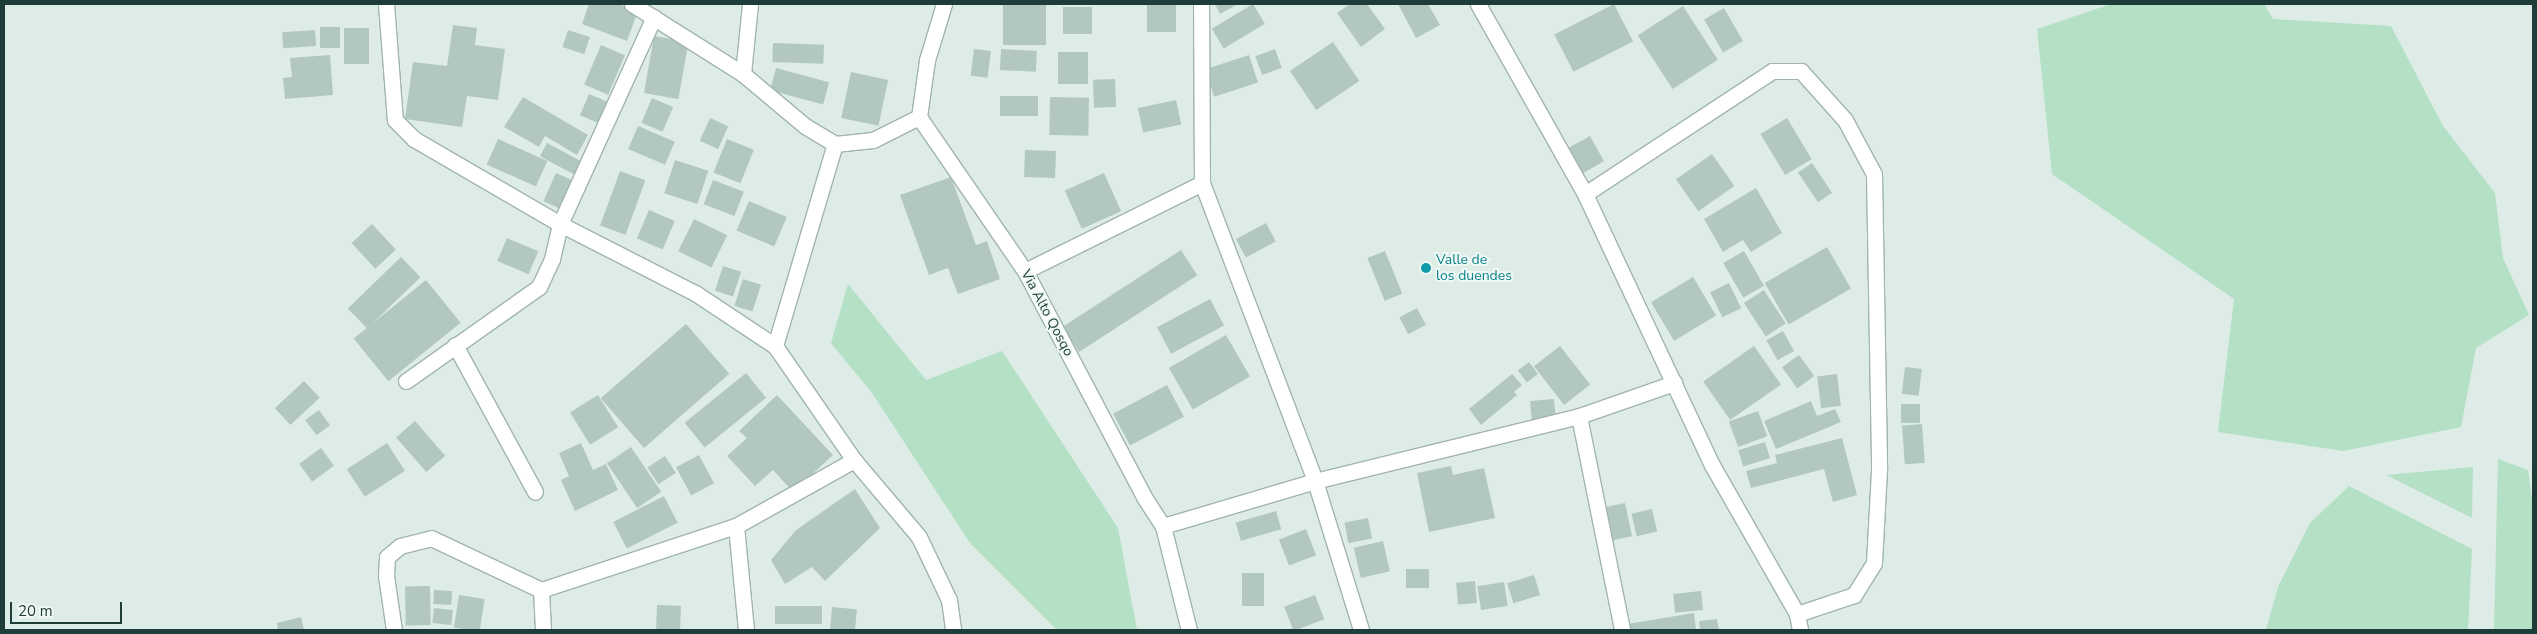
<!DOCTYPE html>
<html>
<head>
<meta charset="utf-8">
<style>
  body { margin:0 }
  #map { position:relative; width:2537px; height:634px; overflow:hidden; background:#deece7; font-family:"Nunito Sans",sans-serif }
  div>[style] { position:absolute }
  .green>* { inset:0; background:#b4e0c5 }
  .building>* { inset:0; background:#b3c7c1; transform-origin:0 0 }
  .roads { filter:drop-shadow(1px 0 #a1b4af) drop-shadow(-1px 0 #a1b4af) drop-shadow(0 1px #a1b4af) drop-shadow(0 -1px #a1b4af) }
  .street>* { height:15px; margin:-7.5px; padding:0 7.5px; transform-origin:7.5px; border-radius:7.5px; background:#fff }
  .secondary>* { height:15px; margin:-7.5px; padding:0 7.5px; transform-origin:7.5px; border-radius:7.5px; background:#fff }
  .dots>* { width:14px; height:14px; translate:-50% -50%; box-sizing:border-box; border:2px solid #eff8f4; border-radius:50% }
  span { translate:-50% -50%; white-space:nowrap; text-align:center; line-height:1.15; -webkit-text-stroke:4px #eff8f4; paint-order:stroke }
  .culture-label { font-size:14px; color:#0d838f }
  .left { translate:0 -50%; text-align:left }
  .street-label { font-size:14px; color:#1e3d38 }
  .frame { position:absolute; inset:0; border:5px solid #1e3d38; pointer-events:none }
  .scale { position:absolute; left:10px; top:602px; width:112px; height:22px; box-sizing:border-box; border:2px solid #1e3d38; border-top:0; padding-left:6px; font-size:15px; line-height:18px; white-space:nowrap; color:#1e3d38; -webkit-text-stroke:4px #eff8f4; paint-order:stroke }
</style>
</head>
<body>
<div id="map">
  <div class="green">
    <i style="clip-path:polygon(2111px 4px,2264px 4px,2273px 19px,2391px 26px,2443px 126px,2495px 193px,2503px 258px,2529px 315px,2476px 348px,2461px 427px,2343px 451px,2218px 432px,2234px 299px,2052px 174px,2037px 29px)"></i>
    <i style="clip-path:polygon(848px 284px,926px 380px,1002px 351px,1118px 528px,1137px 630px,1057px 630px,970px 543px,872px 393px,831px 343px)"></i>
    <i style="clip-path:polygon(2498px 459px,2528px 470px,2533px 508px,2533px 630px,2494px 630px)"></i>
    <i style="clip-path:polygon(2473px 467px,2472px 518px,2386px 475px)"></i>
    <i style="clip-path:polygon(2349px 486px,2472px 549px,2468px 630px,2266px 630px,2278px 587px,2310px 523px)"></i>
  </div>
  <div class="building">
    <i style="clip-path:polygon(589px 4px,619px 4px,638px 11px,627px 41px,582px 24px)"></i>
    <i style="left:1003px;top:4px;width:43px;height:41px"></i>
    <i style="left:1147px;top:4px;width:29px;height:28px"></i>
    <i style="clip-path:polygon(1215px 4px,1238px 4px,1220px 14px)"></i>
    <i style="left:1253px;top:4px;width:23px;height:48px;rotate:59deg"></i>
    <i style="clip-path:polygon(1350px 4px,1367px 4px,1385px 29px,1361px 47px,1337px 13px)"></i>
    <i style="clip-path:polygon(1398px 4px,1428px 4px,1440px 25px,1416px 38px)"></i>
    <i style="left:1614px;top:4px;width:42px;height:67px;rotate:63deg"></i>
    <i style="left:1683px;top:6px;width:64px;height:54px;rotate:57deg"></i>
    <i style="left:1063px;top:7px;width:29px;height:27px"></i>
    <i style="left:1724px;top:8px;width:38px;height:23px;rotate:60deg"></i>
    <i style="clip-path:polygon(453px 25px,477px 28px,475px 45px,505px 49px,498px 100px,467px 96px,462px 127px,405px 119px,413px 62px,447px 66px)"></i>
    <i style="left:340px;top:27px;width:21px;height:20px;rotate:90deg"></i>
    <i style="left:344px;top:28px;width:25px;height:36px"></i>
    <i style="left:315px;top:30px;width:16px;height:33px;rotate:86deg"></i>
    <i style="left:568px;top:30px;width:23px;height:18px;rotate:18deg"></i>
    <i style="left:654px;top:36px;width:35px;height:58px;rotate:10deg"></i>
    <i style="left:1333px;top:42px;width:47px;height:52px;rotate:56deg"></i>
    <i style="left:773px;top:43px;width:51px;height:19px;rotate:2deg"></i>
    <i style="left:601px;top:45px;width:26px;height:43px;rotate:23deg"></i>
    <i style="left:974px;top:49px;width:17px;height:27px;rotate:7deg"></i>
    <i style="left:1001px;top:49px;width:36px;height:21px;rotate:3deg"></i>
    <i style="left:1275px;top:49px;width:20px;height:21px;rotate:70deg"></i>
    <i style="left:1058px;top:52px;width:30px;height:32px"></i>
    <i style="clip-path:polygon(330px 55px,333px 95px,285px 99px,283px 78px,292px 77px,290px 58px)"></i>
    <i style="left:1249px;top:55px;width:29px;height:46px;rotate:72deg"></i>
    <i style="left:776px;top:68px;width:55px;height:23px;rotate:15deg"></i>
    <i style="left:851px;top:72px;width:38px;height:47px;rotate:12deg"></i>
    <i style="left:1115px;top:79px;width:28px;height:22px;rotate:88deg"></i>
    <i style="left:589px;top:94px;width:25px;height:23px;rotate:23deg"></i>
    <i style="left:1000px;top:96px;width:38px;height:20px"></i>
    <i style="clip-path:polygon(523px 97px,588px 135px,577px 155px,545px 136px,539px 147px,504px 127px)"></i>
    <i style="left:1050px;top:97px;width:39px;height:38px;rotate:1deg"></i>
    <i style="left:652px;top:98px;width:23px;height:27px;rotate:23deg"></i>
    <i style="left:1176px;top:100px;width:25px;height:39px;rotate:78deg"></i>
    <i style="left:710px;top:118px;width:20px;height:25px;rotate:24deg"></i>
    <i style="left:1787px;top:118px;width:48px;height:31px;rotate:59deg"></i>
    <i style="left:638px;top:126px;width:40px;height:25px;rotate:23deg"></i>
    <i style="left:1590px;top:136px;width:29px;height:30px;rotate:61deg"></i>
    <i style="left:498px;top:139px;width:54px;height:28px;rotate:24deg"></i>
    <i style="left:727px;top:139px;width:29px;height:36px;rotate:22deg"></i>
    <i style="left:547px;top:143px;width:43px;height:15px;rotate:28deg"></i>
    <i style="left:1025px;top:150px;width:31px;height:27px;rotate:2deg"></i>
    <i style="left:1712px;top:154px;width:39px;height:44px;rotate:55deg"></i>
    <i style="left:675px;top:160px;width:35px;height:35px;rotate:18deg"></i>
    <i style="left:1812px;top:163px;width:36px;height:17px;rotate:56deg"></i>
    <i style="left:620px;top:171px;width:27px;height:58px;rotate:20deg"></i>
    <i style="left:556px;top:173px;width:22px;height:31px;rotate:24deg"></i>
    <i style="left:1104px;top:173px;width:42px;height:43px;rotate:66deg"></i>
    <i style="clip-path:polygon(951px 177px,976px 245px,987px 241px,1000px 279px,958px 294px,948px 268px,929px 275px,900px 195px)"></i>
    <i style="left:713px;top:180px;width:33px;height:26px;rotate:21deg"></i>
    <i style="clip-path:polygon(1756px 188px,1782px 233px,1751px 252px,1743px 240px,1723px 252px,1704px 219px)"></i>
    <i style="left:749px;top:201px;width:41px;height:32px;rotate:23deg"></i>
    <i style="left:649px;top:210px;width:28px;height:31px;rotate:23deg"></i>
    <i style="left:694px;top:219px;width:37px;height:36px;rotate:26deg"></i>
    <i style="left:1266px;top:223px;width:21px;height:34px;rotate:62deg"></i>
    <i style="left:372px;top:224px;width:35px;height:28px;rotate:47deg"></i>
    <i style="left:507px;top:238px;width:34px;height:25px;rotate:23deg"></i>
    <i style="left:1827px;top:247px;width:48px;height:72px;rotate:60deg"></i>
    <i style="left:1181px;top:250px;width:30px;height:141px;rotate:57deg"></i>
    <i style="left:1385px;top:251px;width:46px;height:19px;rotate:68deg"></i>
    <i style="left:1744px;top:251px;width:40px;height:24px;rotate:60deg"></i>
    <i style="left:401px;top:257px;width:28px;height:74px;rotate:46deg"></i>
    <i style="left:723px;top:266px;width:19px;height:26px;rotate:18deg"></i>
    <i style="left:1693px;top:277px;width:45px;height:49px;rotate:59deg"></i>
    <i style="left:743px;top:279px;width:19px;height:28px;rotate:18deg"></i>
    <i style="left:426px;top:280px;width:55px;height:93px;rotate:51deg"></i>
    <i style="left:1729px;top:283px;width:28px;height:21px;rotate:64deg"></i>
    <i style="left:1764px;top:290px;width:40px;height:24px;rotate:57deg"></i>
    <i style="left:1210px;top:299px;width:30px;height:60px;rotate:62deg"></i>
    <i style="left:1417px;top:308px;width:19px;height:20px;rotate:62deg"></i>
    <i style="left:686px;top:324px;width:66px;height:113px;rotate:49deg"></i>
    <i style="left:1783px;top:331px;width:23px;height:19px;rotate:61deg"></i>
    <i style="left:1226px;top:335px;width:48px;height:66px;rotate:60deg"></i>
    <i style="left:1560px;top:346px;width:49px;height:33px;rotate:52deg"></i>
    <i style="left:1754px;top:346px;width:47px;height:62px;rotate:55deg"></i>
    <i style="left:1799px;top:355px;width:26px;height:21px;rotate:54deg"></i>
    <i style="left:1529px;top:362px;width:15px;height:14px;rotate:53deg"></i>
    <i style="left:1905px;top:367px;width:17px;height:27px;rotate:7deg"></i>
    <i style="left:746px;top:373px;width:32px;height:79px;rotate:51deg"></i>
    <i style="clip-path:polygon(1512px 374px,1522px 385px,1514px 392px,1517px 395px,1481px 425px,1469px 409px)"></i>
    <i style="left:1837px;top:374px;width:32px;height:20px;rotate:83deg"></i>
    <i style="left:304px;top:381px;width:23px;height:40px;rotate:47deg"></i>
    <i style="left:1167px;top:385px;width:36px;height:61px;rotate:62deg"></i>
    <i style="left:598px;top:395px;width:38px;height:33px;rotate:58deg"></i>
    <i style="clip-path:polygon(777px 395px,833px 455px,793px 492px,773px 470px,755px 486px,727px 456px,747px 438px,739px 431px)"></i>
    <i style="left:1554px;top:399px;width:22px;height:24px;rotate:85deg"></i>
    <i style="clip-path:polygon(1811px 401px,1817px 416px,1835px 409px,1841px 422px,1776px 449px,1764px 421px)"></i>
    <i style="left:1901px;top:404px;width:19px;height:19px"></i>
    <i style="left:319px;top:410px;width:19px;height:17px;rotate:54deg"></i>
    <i style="left:1758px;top:411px;width:27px;height:31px;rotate:70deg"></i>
    <i style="left:415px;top:421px;width:46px;height:25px;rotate:49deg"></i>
    <i style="left:1922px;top:424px;width:39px;height:20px;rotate:86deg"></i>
    <i style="clip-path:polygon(1842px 438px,1857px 495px,1833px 502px,1824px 469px,1751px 488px,1746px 471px,1777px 463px,1775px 455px)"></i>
    <i style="left:1765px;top:442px;width:17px;height:28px;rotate:73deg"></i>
    <i style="left:387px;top:443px;width:33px;height:48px;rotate:57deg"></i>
    <i style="clip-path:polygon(581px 443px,593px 470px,606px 464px,618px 490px,575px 511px,561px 480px,569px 476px,559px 453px)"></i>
    <i style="left:631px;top:447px;width:54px;height:29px;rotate:56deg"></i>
    <i style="left:321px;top:448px;width:22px;height:27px;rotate:54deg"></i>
    <i style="left:699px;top:455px;width:32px;height:26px;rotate:62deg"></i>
    <i style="left:665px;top:456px;width:20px;height:21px;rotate:57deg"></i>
    <i style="clip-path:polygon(1451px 466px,1453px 475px,1484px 468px,1495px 518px,1429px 532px,1417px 473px)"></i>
    <i style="clip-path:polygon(855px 489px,880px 528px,825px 581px,812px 567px,785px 584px,771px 560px,796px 530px)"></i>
    <i style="left:664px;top:496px;width:30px;height:57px;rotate:63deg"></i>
    <i style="left:1625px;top:503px;width:34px;height:22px;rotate:78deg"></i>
    <i style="left:1652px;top:509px;width:23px;height:21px;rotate:77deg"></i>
    <i style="left:1276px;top:511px;width:19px;height:42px;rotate:74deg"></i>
    <i style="left:1368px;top:518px;width:21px;height:24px;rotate:79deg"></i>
    <i style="left:1306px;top:529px;width:28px;height:29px;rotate:69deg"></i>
    <i style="left:1383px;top:541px;width:31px;height:30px;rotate:77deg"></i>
    <i style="left:1429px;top:569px;width:19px;height:23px;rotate:90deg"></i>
    <i style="left:1242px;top:573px;width:22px;height:33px"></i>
    <i style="left:1534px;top:575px;width:21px;height:28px;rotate:73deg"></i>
    <i style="left:1475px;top:581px;width:22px;height:19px;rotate:85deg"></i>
    <i style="left:1504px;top:582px;width:24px;height:27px;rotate:81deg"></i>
    <i style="left:430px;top:586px;width:39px;height:25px;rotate:89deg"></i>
    <i style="left:434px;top:590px;width:18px;height:14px;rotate:3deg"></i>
    <i style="left:1701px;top:591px;width:19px;height:28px;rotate:84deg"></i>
    <i style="left:459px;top:595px;width:26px;height:33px;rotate:9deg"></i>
    <i style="left:1315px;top:595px;width:26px;height:33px;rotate:69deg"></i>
    <i style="left:657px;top:605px;width:24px;height:25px;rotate:2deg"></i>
    <i style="left:775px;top:606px;width:47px;height:18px"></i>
    <i style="left:832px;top:607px;width:25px;height:23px;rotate:5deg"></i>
    <i style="left:434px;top:608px;width:19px;height:15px;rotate:6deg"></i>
    <i style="clip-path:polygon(1694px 613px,1696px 630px,1628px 630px,1627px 624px)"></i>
    <i style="clip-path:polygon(301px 617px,304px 630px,278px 630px,277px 623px)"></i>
    <i style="clip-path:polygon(1717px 619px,1719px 630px,1700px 630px,1699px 621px)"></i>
  </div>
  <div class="roads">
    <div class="street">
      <i style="left:386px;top:4px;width:116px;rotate:85.6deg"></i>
      <i style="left:395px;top:120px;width:27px;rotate:45deg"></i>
      <i style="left:414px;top:139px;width:169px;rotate:30.2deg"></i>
      <i style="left:560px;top:224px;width:152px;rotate:27.1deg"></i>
      <i style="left:695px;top:293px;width:96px;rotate:33.5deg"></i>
      <i style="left:775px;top:346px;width:139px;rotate:55.3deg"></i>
      <i style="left:854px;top:460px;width:101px;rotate:49.8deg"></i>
      <i style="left:919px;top:537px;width:70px;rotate:64.5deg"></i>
      <i style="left:949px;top:600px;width:30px;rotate:82deg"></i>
      <i style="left:632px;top:4px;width:131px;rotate:32.2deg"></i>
      <i style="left:743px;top:74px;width:81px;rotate:40deg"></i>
      <i style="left:805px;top:126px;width:35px;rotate:31deg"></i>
      <i style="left:835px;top:144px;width:38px;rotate:-6deg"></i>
      <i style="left:873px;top:140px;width:51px;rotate:-26.6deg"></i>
      <i style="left:1478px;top:4px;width:218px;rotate:60.6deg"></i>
      <i style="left:1585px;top:194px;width:299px;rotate:64.9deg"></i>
      <i style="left:1712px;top:465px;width:172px;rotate:60.3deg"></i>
      <i style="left:1797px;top:614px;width:16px;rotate:79deg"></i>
      <i style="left:743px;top:74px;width:70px;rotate:-84.3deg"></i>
      <i style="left:1202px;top:183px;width:319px;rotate:69.2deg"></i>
      <i style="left:1315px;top:481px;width:156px;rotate:72.8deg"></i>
      <i style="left:1585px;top:194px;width:224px;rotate:-33.3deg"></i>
      <i style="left:1772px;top:71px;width:29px"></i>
      <i style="left:1801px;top:71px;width:66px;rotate:48.1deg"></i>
      <i style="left:1845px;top:120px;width:61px;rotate:61.8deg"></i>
      <i style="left:1874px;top:174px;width:296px;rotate:89deg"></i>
      <i style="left:1879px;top:470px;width:93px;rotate:93.1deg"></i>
      <i style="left:1874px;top:563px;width:38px;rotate:122deg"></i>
      <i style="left:1854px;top:595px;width:60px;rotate:161.6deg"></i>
      <i style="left:1025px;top:271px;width:198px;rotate:-26.4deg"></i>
      <i style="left:1202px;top:183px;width:179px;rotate:-90.3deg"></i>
      <i style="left:455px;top:345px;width:167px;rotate:61.4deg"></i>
      <i style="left:775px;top:346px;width:211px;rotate:-73.5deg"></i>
      <i style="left:406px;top:381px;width:163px;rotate:-35.3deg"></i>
      <i style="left:539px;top:287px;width:31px;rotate:-65deg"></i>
      <i style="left:552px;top:259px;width:36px;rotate:-77deg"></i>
      <i style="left:560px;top:224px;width:227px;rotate:-65.6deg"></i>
      <i style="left:1579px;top:416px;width:218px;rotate:78.6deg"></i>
      <i style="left:736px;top:526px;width:104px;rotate:84.5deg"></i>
      <i style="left:1163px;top:526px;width:159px;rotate:-16.5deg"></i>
      <i style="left:1315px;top:481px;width:272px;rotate:-13.8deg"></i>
      <i style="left:1579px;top:416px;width:101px;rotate:-19.2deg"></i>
      <i style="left:541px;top:590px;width:40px;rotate:87.1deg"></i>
      <i style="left:394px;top:630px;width:55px;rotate:-98.4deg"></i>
      <i style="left:386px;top:576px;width:19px;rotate:-87deg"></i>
      <i style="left:387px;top:557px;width:17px;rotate:-40deg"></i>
      <i style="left:400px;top:546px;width:32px;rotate:-14deg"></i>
      <i style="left:431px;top:538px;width:122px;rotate:25.3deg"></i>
      <i style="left:541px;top:590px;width:205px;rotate:-18.2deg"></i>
      <i style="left:736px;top:526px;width:135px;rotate:-29.2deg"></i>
    </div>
    <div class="secondary">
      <i style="left:944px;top:4px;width:59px;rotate:106.9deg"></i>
      <i style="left:927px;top:60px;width:58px;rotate:98deg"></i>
      <i style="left:919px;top:117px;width:187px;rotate:55.5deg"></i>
      <i style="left:1025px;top:271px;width:255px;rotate:62.2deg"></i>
      <i style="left:1144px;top:497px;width:35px;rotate:57deg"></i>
      <i style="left:1163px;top:526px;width:107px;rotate:76deg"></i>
    </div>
  </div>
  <div class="dots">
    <i style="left:1426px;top:268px;background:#0f9aa8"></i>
  </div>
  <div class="culture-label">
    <span class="left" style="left:1436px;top:268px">Valle de<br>los duendes</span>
  </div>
  <div class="street-label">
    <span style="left:1047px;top:313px;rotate:62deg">Via Alto Qosqo</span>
  </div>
  <div class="frame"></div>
  <div class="scale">20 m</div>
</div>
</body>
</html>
